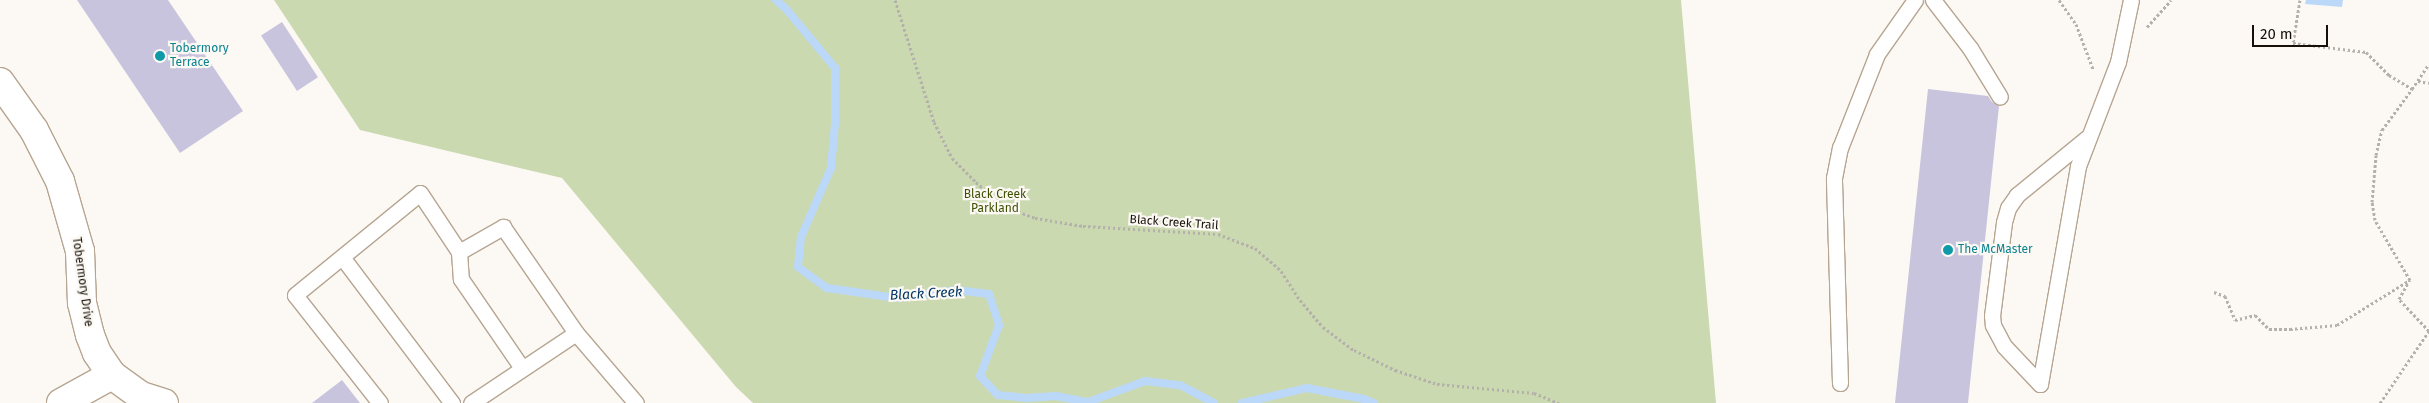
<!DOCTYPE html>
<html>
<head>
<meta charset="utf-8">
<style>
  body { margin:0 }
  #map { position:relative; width:2429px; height:403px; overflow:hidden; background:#fcf9f4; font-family:"Fira Sans",sans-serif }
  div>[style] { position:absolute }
  .green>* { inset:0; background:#cbd9b1 }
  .water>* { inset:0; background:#bcd8f9 }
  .stream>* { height:8px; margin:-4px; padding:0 4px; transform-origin:4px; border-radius:4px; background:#bcd8f9 }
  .building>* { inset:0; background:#c9c4dd; transform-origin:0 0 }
  .path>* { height:3px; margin-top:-1.5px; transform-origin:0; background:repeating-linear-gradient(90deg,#b4b0aa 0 2.5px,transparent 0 5px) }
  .roads { filter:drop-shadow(1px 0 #b6a591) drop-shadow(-1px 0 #b6a591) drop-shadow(0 1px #b6a591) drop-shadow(0 -1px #b6a591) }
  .service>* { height:15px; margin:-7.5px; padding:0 7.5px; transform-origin:7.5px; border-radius:7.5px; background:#fff }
  .minor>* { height:28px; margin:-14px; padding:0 14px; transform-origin:14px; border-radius:14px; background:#fff }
  .dots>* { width:14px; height:14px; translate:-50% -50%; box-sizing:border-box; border:2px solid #fcf9f4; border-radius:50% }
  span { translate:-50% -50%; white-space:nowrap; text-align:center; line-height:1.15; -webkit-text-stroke:4.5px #fcf9f4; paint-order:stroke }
  .culture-label { font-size:12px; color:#0d838f }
  .left { translate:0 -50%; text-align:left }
  .park-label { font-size:12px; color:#3e5000 }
  .street-label { font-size:12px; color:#161008 }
  .water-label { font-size:14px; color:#033868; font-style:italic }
  .scale { position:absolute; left:2252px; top:25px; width:76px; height:22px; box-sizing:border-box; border:2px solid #161008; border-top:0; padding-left:6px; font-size:15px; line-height:18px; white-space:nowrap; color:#161008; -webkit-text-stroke:4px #fcf9f4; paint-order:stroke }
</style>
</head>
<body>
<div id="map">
  <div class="green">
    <i style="clip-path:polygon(274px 0,1681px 0,1716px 403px,753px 403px,736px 387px,562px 178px,360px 130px)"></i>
  </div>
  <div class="water">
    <i style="clip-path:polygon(2306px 0,2343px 0,2342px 7px,2305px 4px)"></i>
  </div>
  <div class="stream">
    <i style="left:776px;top:0;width:15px;rotate:42deg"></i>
    <i style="left:787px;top:10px;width:75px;rotate:50.4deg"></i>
    <i style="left:835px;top:68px;width:56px;rotate:90deg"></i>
    <i style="left:835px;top:124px;width:44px;rotate:95.2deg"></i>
    <i style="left:831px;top:168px;width:75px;rotate:113.5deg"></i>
    <i style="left:801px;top:237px;width:30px;rotate:96deg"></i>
    <i style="left:798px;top:267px;width:36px;rotate:36deg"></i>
    <i style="left:827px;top:288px;width:70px;rotate:8.2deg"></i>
    <i style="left:896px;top:298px;width:61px;rotate:-7.6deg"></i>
    <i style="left:956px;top:290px;width:33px;rotate:7deg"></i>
    <i style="left:989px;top:294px;width:33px;rotate:72deg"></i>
    <i style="left:999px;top:325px;width:54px;rotate:110.4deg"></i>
    <i style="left:980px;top:376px;width:26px;rotate:47deg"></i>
    <i style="left:998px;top:395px;width:28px;rotate:6deg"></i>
    <i style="left:1026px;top:398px;width:30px;rotate:-4deg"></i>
    <i style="left:1056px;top:396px;width:33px;rotate:11deg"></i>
    <i style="left:1088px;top:402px;width:61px;rotate:-20.2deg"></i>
    <i style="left:1145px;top:381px;width:35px;rotate:7deg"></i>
    <i style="left:1180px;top:385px;width:38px;rotate:28deg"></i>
    <i style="left:1242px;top:403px;width:67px;rotate:-13deg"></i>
    <i style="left:1307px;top:388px;width:58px;rotate:10.9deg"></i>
    <i style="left:1364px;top:399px;width:11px;rotate:22deg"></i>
  </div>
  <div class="building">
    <i style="clip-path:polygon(77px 0,168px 0,243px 111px,180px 153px)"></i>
    <i style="left:282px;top:22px;width:66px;height:25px;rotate:57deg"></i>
    <i style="clip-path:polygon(1928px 89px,1988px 96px,1992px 102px,1999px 106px,1968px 403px,1895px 403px)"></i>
    <i style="clip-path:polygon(342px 380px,360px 403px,312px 403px)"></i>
  </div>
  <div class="path">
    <i style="left:895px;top:0;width:128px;rotate:72.3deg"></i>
    <i style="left:934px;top:122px;width:40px;rotate:63.4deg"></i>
    <i style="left:952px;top:158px;width:34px;rotate:45deg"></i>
    <i style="left:976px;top:182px;width:37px;rotate:41deg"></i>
    <i style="left:1004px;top:206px;width:33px;rotate:21deg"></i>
    <i style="left:1035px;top:218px;width:49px;rotate:9.5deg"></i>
    <i style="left:1083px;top:226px;width:135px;rotate:3.4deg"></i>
    <i style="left:1218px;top:234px;width:40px;rotate:21deg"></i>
    <i style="left:1255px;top:248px;width:35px;rotate:41deg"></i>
    <i style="left:1281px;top:271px;width:35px;rotate:57deg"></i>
    <i style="left:1300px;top:300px;width:35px;rotate:50deg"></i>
    <i style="left:1323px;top:327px;width:39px;rotate:37deg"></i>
    <i style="left:1354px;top:350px;width:46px;rotate:26deg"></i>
    <i style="left:1395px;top:370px;width:44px;rotate:18.4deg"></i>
    <i style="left:1437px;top:384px;width:97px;rotate:5.3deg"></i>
    <i style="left:1534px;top:393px;width:27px;rotate:22deg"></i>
    <i style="left:2059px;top:0;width:29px;rotate:55deg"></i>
    <i style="left:2076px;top:24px;width:48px;rotate:69.3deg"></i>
    <i style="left:2300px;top:0;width:44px;rotate:99.2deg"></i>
    <i style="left:2293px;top:43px;width:74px;rotate:7deg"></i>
    <i style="left:2366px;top:52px;width:33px;rotate:45deg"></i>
    <i style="left:2389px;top:75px;width:27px;rotate:31deg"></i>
    <i style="left:2412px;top:89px;width:30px;rotate:-56deg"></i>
    <i style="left:2147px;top:27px;width:36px;rotate:-48deg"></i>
    <i style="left:2418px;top:81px;width:11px;rotate:10deg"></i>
    <i style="left:2214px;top:292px;width:12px;rotate:20deg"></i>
    <i style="left:2225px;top:296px;width:26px;rotate:67deg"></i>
    <i style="left:2235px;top:320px;width:21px;rotate:-14deg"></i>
    <i style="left:2255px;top:315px;width:20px;rotate:45deg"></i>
    <i style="left:2269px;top:329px;width:21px"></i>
    <i style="left:2290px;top:329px;width:47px;rotate:-4.9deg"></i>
    <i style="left:2337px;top:325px;width:86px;rotate:-31.7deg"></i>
    <i style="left:2410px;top:280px;width:69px;rotate:-120.3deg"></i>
    <i style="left:2375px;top:220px;width:18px;rotate:-99deg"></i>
    <i style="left:2372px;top:202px;width:47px;rotate:-85.1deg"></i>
    <i style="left:2376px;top:155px;width:26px;rotate:-77deg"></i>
    <i style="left:2382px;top:130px;width:51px;rotate:-53.8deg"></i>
    <i style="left:2380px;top:403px;width:87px;rotate:-55.8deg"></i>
    <i style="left:2429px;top:331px;width:44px;rotate:-133.2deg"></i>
    <i style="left:2399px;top:299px;width:21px;rotate:-61deg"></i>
  </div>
  <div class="roads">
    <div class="service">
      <i style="left:1933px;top:0;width:61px;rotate:52.4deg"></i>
      <i style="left:1970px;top:48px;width:57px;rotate:58.5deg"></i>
      <i style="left:459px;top:252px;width:51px;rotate:-29.6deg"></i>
      <i style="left:503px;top:227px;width:129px;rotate:55.4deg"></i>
      <i style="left:576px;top:333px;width:126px;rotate:146.3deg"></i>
      <i style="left:342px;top:257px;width:183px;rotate:53deg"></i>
      <i style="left:576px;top:333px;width:92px;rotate:49.4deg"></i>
      <i style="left:1840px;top:383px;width:205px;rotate:-91.7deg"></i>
      <i style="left:1834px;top:178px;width:31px;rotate:-79deg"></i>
      <i style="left:1840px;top:148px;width:101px;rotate:-68.5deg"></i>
      <i style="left:1877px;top:54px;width:66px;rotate:-54.9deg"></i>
      <i style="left:2040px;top:384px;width:221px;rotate:-80.1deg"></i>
      <i style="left:2078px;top:166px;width:111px;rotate:-69deg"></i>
      <i style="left:2118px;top:62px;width:63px;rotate:-78.2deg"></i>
      <i style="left:2040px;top:384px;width:52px;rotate:-133.5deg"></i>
      <i style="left:2004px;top:346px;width:24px;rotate:-118deg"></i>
      <i style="left:1993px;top:325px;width:9px;rotate:-96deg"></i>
      <i style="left:1992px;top:316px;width:95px;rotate:-82.7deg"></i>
      <i style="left:2004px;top:222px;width:15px;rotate:-74deg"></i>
      <i style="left:2008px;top:208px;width:16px;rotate:-55deg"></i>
      <i style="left:2017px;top:195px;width:90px;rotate:-39.2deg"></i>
      <i style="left:380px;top:403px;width:137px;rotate:-128.2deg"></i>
      <i style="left:295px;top:295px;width:161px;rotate:-39.2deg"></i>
      <i style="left:420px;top:193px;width:71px;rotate:56.5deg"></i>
      <i style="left:459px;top:252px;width:27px;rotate:86deg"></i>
      <i style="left:461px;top:279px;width:108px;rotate:55.6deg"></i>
    </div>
    <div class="minor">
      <i style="left:0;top:82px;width:59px;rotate:54.7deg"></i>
      <i style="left:34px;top:130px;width:57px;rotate:63deg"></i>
      <i style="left:60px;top:181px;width:73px;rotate:74.1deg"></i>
      <i style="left:80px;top:251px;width:52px;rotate:87.8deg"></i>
      <i style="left:82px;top:303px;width:33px;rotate:76deg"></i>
      <i style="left:90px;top:335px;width:19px;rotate:69deg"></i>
      <i style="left:97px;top:353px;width:27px;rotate:56deg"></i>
      <i style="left:112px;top:375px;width:36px;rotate:36deg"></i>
      <i style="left:141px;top:396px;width:24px;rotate:17deg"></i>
      <i style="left:61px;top:403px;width:58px;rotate:-28.8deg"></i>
    </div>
  </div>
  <div class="dots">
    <i style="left:160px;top:56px;background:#0f9aa8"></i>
    <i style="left:1948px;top:250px;background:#0f9aa8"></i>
  </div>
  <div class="culture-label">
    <span class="left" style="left:170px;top:56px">Tobermory<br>Terrace</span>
    <span class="left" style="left:1958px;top:250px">The McMaster</span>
  </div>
  <div class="park-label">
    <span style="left:995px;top:202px">Black Creek<br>Parkland</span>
  </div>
  <div class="street-label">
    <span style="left:1174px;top:223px;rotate:4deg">Black Creek Trail</span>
    <span style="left:82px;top:282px;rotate:82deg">Tobermory Drive</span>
  </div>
  <div class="water-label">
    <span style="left:926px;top:294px;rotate:-3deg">Black Creek</span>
  </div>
  <div class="scale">20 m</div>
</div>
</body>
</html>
